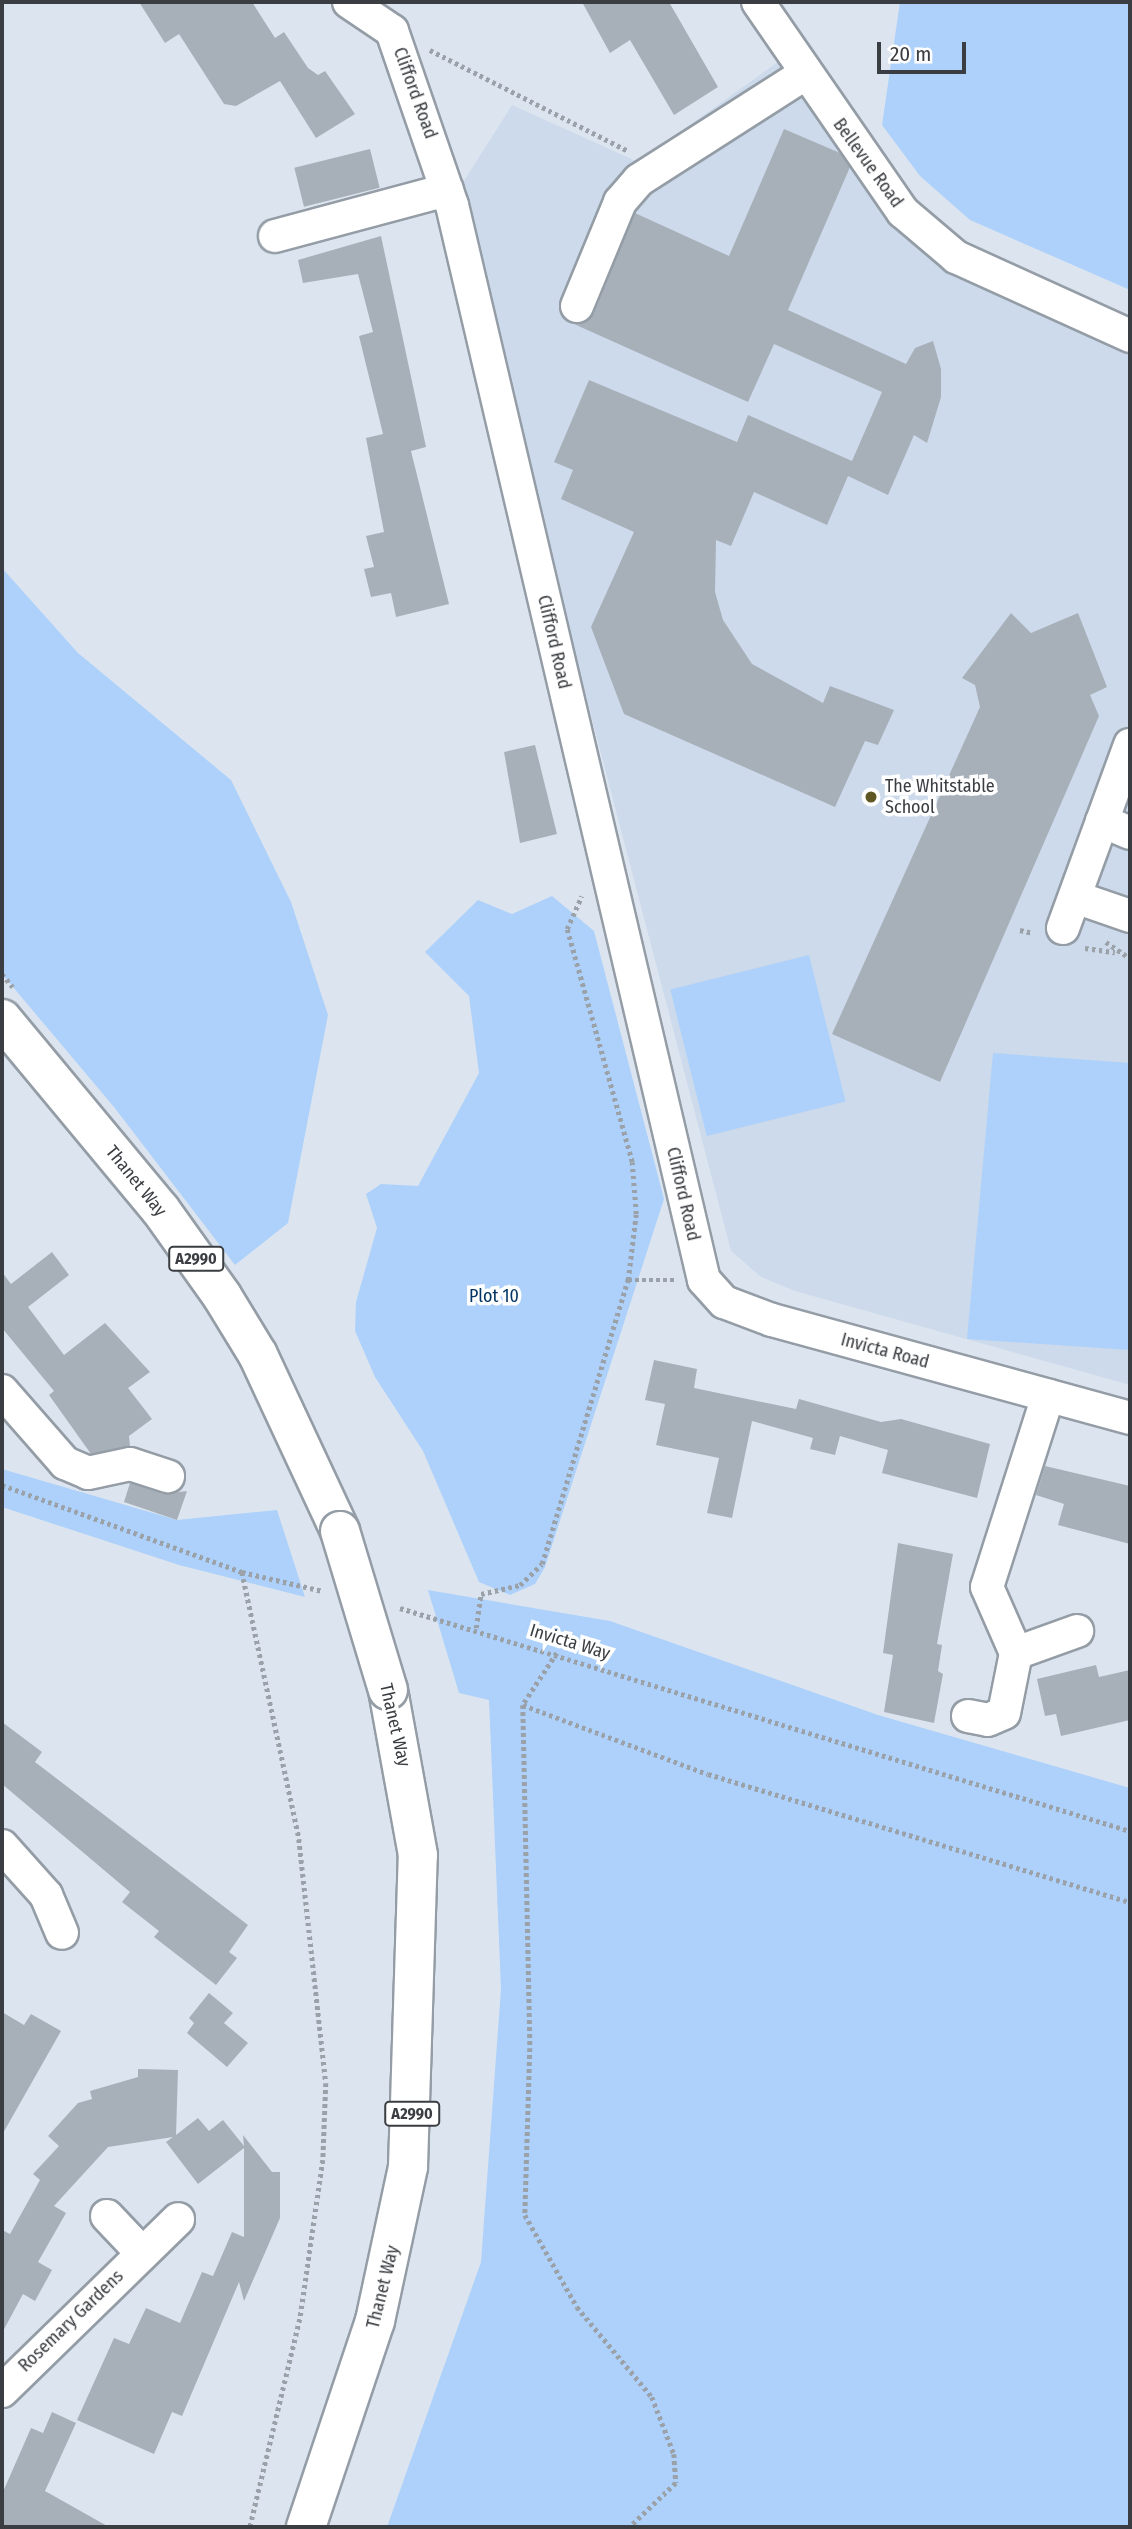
<!DOCTYPE html>
<html>
<head>
<meta charset="utf-8">
<style>
  body { margin:0 }
  #map { position:relative; width:1132px; height:2529px; overflow:hidden; background:#dce5ef; font-family:"Fira Sans Condensed",sans-serif }
  div>[style] { position:absolute }
  .built>* { inset:0; background:#ccdaeb }
  .green>* { inset:0; background:#add1fa; transform-origin:0 0 }
  .building>* { inset:0; background:#a7b0b9; transform-origin:0 0 }
  .path>* { height:4.5px; margin-top:-2.25px; transform-origin:0; background:repeating-linear-gradient(90deg,#9aa1a8 0 3.5px,transparent 0 7px) }
  .roads { filter:drop-shadow(2px 0 #949da6) drop-shadow(-2px 0 #949da6) drop-shadow(0 2px #949da6) drop-shadow(0 -2px #949da6) }
  .minor>* { height:32px; margin:-16px; padding:0 16px; transform-origin:16px; border-radius:16px; background:#fff }
  .major>* { height:38px; margin:-19px; padding:0 19px; transform-origin:19px; border-radius:19px; background:#fff }
  .bridges { filter:drop-shadow(2px 0 #949da6) drop-shadow(-2px 0 #949da6) drop-shadow(0 2px #949da6) drop-shadow(0 -2px #949da6) }
  .major-bridge>* { height:38px; margin:-19px; padding:0 19px; transform-origin:19px; border-radius:19px; background:#fff }
  .dots>* { width:19px; height:19px; translate:-50% -50%; box-sizing:border-box; border:4px solid #fff; border-radius:50% }
  span { translate:-50% -50%; white-space:nowrap; text-align:center; line-height:1.15; -webkit-text-stroke:7px #fff; paint-order:stroke }
  .shield-label span { padding:2px 5px; background:#fff; border:2px solid; border-radius:5px; -webkit-text-stroke-width:0 }
  .shield-label { font-size:16px; color:#3a3d41; font-weight:700 }
  .street-label { font-size:18px; color:#3a3d41 }
  .poi-label { font-size:18px; color:#3a3d41 }
  .left { translate:0 -50%; text-align:left }
  .park-label { font-size:18px; color:#023563 }
  .frame { position:absolute; inset:0; border:4px solid #3a3d41; pointer-events:none }
  .scale { position:absolute; left:877px; top:42px; width:89px; height:32px; box-sizing:border-box; border:4px solid #3a3d41; border-top:0; padding-left:9px; font-size:21px; line-height:24px; white-space:nowrap; color:#3a3d41; -webkit-text-stroke:5px #fff; paint-order:stroke }
</style>
</head>
<body>
<div id="map">
  <div class="built">
    <i style="clip-path:polygon(796px 49px,907px 215px,1130px 344px,1130px 1385px,795px 1291px,761px 1277px,731px 1251px,455px 195px,512px 105px,638px 162px)"></i>
  </div>
  <div class="green">
    <i style="clip-path:polygon(900px 2px,1130px 2px,1130px 290px,970px 220px,920px 176px,882px 125px)"></i>
    <i style="clip-path:polygon(2px 568px,78px 653px,231px 780px,291px 902px,328px 1015px,288px 1223px,235px 1265px,114px 1107px,2px 974px)"></i>
    <i style="clip-path:polygon(552px 896px,594px 931px,664px 1199px,545px 1567px,535px 1584px,510px 1595px,479px 1582px,423px 1451px,375px 1377px,355px 1331px,356px 1302px,377px 1228px,366px 1194px,381px 1184px,418px 1186px,479px 1073px,469px 996px,425px 952px,478px 900px,512px 914px)"></i>
    <i style="left:809px;top:955px;width:151px;height:143px;rotate:76deg"></i>
    <i style="clip-path:polygon(993px 1053px,1130px 1063px,1130px 1350px,967px 1339px)"></i>
    <i style="clip-path:polygon(2px 1469px,177px 1520px,277px 1510px,305px 1597px,179px 1565px,2px 1507px)"></i>
    <i style="clip-path:polygon(428px 1590px,610px 1621px,878px 1715px,1130px 1788px,1130px 2527px,387px 2527px,481px 2262px,501px 1989px,489px 1700px,459px 1693px)"></i>
  </div>
  <div class="building">
    <i style="clip-path:polygon(139px 2px,252px 2px,275px 38px,284px 32px,308px 68px,318px 75px,325px 71px,355px 114px,316px 138px,280px 81px,236px 106px,224px 104px,179px 34px,165px 43px)"></i>
    <i style="clip-path:polygon(582px 2px,669px 2px,718px 87px,674px 115px,630px 40px,610px 53px)"></i>
    <i style="clip-path:polygon(784px 129px,840px 153px,850px 167px,788px 310px,906px 364px,915px 348px,933px 341px,941px 369px,941px 397px,927px 443px,914px 435px,888px 495px,848px 476px,827px 525px,754px 492px,731px 546px,716px 540px,715px 592px,723px 620px,752px 664px,823px 703px,830px 686px,894px 710px,878px 745px,865px 741px,835px 807px,624px 714px,591px 627px,634px 532px,561px 499px,573px 470px,554px 462px,589px 380px,737px 442px,748px 415px,852px 461px,882px 392px,774px 344px,748px 402px,574px 324px,594px 313px,635px 213px,729px 256px)"></i>
    <i style="left:370px;top:149px;width:40px;height:78px;rotate:76deg"></i>
    <i style="clip-path:polygon(381px 236px,426px 447px,411px 451px,449px 604px,396px 617px,391px 593px,371px 597px,364px 569px,374px 567px,366px 536px,384px 532px,366px 438px,383px 434px,359px 336px,373px 332px,358px 274px,303px 283px,298px 260px)"></i>
    <i style="clip-path:polygon(1011px 613px,1031px 633px,1078px 613px,1107px 687px,1090px 695px,1099px 716px,940px 1082px,832px 1034px,980px 707px,975px 685px,962px 678px)"></i>
    <i style="clip-path:polygon(535px 745px,557px 834px,520px 843px,504px 752px)"></i>
    <i style="clip-path:polygon(52px 1252px,69px 1275px,28px 1307px,64px 1355px,105px 1323px,150px 1372px,128px 1388px,152px 1419px,129px 1436px,130px 1446px,91px 1454px,49px 1395px,54px 1391px,2px 1328px,2px 1272px,11px 1284px)"></i>
    <i style="clip-path:polygon(654px 1360px,697px 1369px,694px 1388px,796px 1409px,799px 1399px,881px 1422px,901px 1419px,990px 1444px,977px 1498px,882px 1473px,888px 1450px,840px 1436px,835px 1455px,810px 1449px,813px 1438px,752px 1421px,732px 1518px,707px 1513px,719px 1458px,656px 1445px,665px 1404px,645px 1400px)"></i>
    <i style="clip-path:polygon(1045px 1466px,1130px 1486px,1130px 1544px,1058px 1525px,1064px 1504px,1036px 1495px)"></i>
    <i style="clip-path:polygon(130px 1483px,163px 1494px,187px 1491px,177px 1520px,124px 1502px)"></i>
    <i style="clip-path:polygon(898px 1543px,953px 1554px,937px 1644px,942px 1645px,938px 1671px,943px 1674px,934px 1723px,884px 1712px,893px 1655px,883px 1653px)"></i>
    <i style="clip-path:polygon(1096px 1665px,1099px 1677px,1130px 1670px,1130px 1720px,1061px 1736px,1056px 1714px,1045px 1716px,1037px 1679px)"></i>
    <i style="clip-path:polygon(2px 1722px,42px 1752px,35px 1762px,248px 1925px,229px 1952px,237px 1958px,216px 1985px,154px 1937px,159px 1931px,122px 1902px,130px 1892px,2px 1784px)"></i>
    <i style="clip-path:polygon(209px 1993px,233px 2013px,224px 2023px,248px 2043px,227px 2067px,187px 2033px,194px 2023px,189px 2018px)"></i>
    <i style="clip-path:polygon(2px 2012px,24px 2025px,31px 2014px,61px 2031px,2px 2135px)"></i>
    <i style="clip-path:polygon(138px 2069px,178px 2070px,176px 2135px,198px 2118px,209px 2131px,223px 2120px,244px 2146px,243px 2135px,272px 2172px,280px 2172px,280px 2218px,244px 2301px,239px 2282px,182px 2416px,172px 2412px,154px 2454px,77px 2420px,114px 2338px,129px 2344px,146px 2308px,180px 2323px,202px 2272px,213px 2276px,232px 2232px,244px 2237px,244px 2148px,198px 2184px,166px 2142px,173px 2137px,108px 2147px,54px 2206px,66px 2213px,38px 2262px,52px 2270px,35px 2301px,23px 2294px,2px 2333px,2px 2230px,10px 2234px,40px 2180px,33px 2174px,59px 2146px,48px 2136px,78px 2103px,92px 2099px,90px 2091px,138px 2077px)"></i>
    <i style="clip-path:polygon(52px 2412px,76px 2423px,45px 2491px,109px 2527px,2px 2527px,2px 2494px,31px 2428px,43px 2433px)"></i>
  </div>
  <div class="path">
    <i style="left:430px;top:50px;width:222px;rotate:27deg"></i>
    <i style="left:1020px;top:930px;width:13px;rotate:13deg"></i>
    <i style="left:1106px;top:942px;width:29px;rotate:34deg"></i>
    <i style="left:1085px;top:948px;width:30px;rotate:8deg"></i>
    <i style="left:2px;top:974px;width:17px;rotate:50deg"></i>
    <i style="left:628px;top:1280px;width:47px"></i>
    <i style="left:2px;top:1485px;width:255px;rotate:19.9deg"></i>
    <i style="left:242px;top:1572px;width:83px;rotate:13.2deg"></i>
    <i style="left:242px;top:1572px;width:273px;rotate:77.9deg"></i>
    <i style="left:299px;top:1839px;width:245px;rotate:83.7deg"></i>
    <i style="left:326px;top:2083px;width:77px;rotate:92.2deg"></i>
    <i style="left:323px;top:2160px;width:161px;rotate:98.2deg"></i>
    <i style="left:300px;top:2319px;width:214px;rotate:103.5deg"></i>
    <i style="left:400px;top:1608px;width:763px;rotate:16.99deg"></i>
    <i style="left:476px;top:1628px;width:34px;rotate:-82deg"></i>
    <i style="left:481px;top:1594px;width:40px;rotate:-13deg"></i>
    <i style="left:520px;top:1585px;width:30px;rotate:-44deg"></i>
    <i style="left:542px;top:1564px;width:297px;rotate:-73.2deg"></i>
    <i style="left:628px;top:1280px;width:66px;rotate:-83.1deg"></i>
    <i style="left:636px;top:1214px;width:52px;rotate:-94.4deg"></i>
    <i style="left:632px;top:1162px;width:242px;rotate:-105.6deg"></i>
    <i style="left:567px;top:929px;width:36px;rotate:-66deg"></i>
    <i style="left:557px;top:1653px;width:62px;rotate:123.2deg"></i>
    <i style="left:523px;top:1705px;width:343px;rotate:88.8deg"></i>
    <i style="left:530px;top:2048px;width:167px;rotate:91.7deg"></i>
    <i style="left:525px;top:2215px;width:106px;rotate:60.5deg"></i>
    <i style="left:577px;top:2307px;width:117px;rotate:50.2deg"></i>
    <i style="left:652px;top:2397px;width:61px;rotate:68.9deg"></i>
    <i style="left:674px;top:2454px;width:29px;rotate:86deg"></i>
    <i style="left:676px;top:2483px;width:64px;rotate:136.3deg"></i>
    <i style="left:523px;top:1705px;width:197px;rotate:20.5deg"></i>
    <i style="left:708px;top:1774px;width:441px;rotate:16.9deg"></i>
  </div>
  <div class="roads">
    <div class="minor">
      <i style="left:349px;top:2px;width:52px;rotate:34deg"></i>
      <i style="left:392px;top:31px;width:184px;rotate:71deg"></i>
      <i style="left:452px;top:205px;width:1104px;rotate:76.81deg"></i>
      <i style="left:704px;top:1280px;width:30px;rotate:48deg"></i>
      <i style="left:724px;top:1302px;width:51px;rotate:20.6deg"></i>
      <i style="left:772px;top:1320px;width:371px;rotate:15.3deg"></i>
      <i style="left:758px;top:2px;width:255px;rotate:55.4deg"></i>
      <i style="left:903px;top:212px;width:70px;rotate:40.3deg"></i>
      <i style="left:956px;top:257px;width:191px;rotate:24.4deg"></i>
      <i style="left:275px;top:236px;width:178px;rotate:-15deg"></i>
      <i style="left:577px;top:306px;width:113px;rotate:-67.5deg"></i>
      <i style="left:620px;top:202px;width:29px;rotate:-49deg"></i>
      <i style="left:639px;top:180px;width:197px;rotate:-32.6deg"></i>
      <i style="left:1102px;top:821px;width:30px;rotate:23deg"></i>
      <i style="left:1075px;top:897px;width:58px;rotate:19.1deg"></i>
      <i style="left:1063px;top:928px;width:195px;rotate:-69.9deg"></i>
      <i style="left:2px;top:1391px;width:96px;rotate:48.8deg"></i>
      <i style="left:65px;top:1463px;width:25px;rotate:23deg"></i>
      <i style="left:88px;top:1473px;width:43px;rotate:-12.1deg"></i>
      <i style="left:130px;top:1464px;width:40px;rotate:18deg"></i>
      <i style="left:1016px;top:1653px;width:72px;rotate:-113.7deg"></i>
      <i style="left:987px;top:1587px;width:201px;rotate:-72.3deg"></i>
      <i style="left:968px;top:1716px;width:20px;rotate:11deg"></i>
      <i style="left:988px;top:1720px;width:17px;rotate:-24deg"></i>
      <i style="left:1004px;top:1713px;width:61px;rotate:-78.7deg"></i>
      <i style="left:1016px;top:1653px;width:65px;rotate:-19.8deg"></i>
      <i style="left:2px;top:1846px;width:66px;rotate:48.1deg"></i>
      <i style="left:46px;top:1895px;width:41px;rotate:67.2deg"></i>
      <i style="left:107px;top:2216px;width:51px;rotate:46.6deg"></i>
      <i style="left:2px;top:2391px;width:246px;rotate:-44.3deg"></i>
    </div>
    <div class="major">
      <i style="left:2px;top:1019px;width:247px;rotate:50.3deg"></i>
      <i style="left:160px;top:1209px;width:107px;rotate:54.5deg"></i>
      <i style="left:222px;top:1296px;width:69px;rotate:58.6deg"></i>
      <i style="left:258px;top:1355px;width:194px;rotate:65deg"></i>
      <i style="left:306px;top:2527px;width:217px;rotate:-71.5deg"></i>
      <i style="left:375px;top:2321px;width:157px;rotate:-77.9deg"></i>
      <i style="left:408px;top:2167px;width:312px;rotate:-88.2deg"></i>
      <i style="left:418px;top:1855px;width:168px;rotate:-100.3deg"></i>
    </div>
  </div>
  <div class="bridges">
    <div class="major-bridge">
      <i style="left:340px;top:1531px;width:166px;rotate:73.2deg"></i>
    </div>
  </div>
  <div class="dots">
    <i style="left:871px;top:797px;background:#5e5724"></i>
  </div>
  <div class="shield-label">
    <span style="left:196px;top:1259px">A2990</span>
    <span style="left:412px;top:2114px">A2990</span>
  </div>
  <div class="street-label">
    <span style="left:415px;top:93px;rotate:70deg">Clifford Road</span>
    <span style="left:868px;top:163px;rotate:54deg">Bellevue Road</span>
    <span style="left:554px;top:642px;rotate:77deg">Clifford Road</span>
    <span style="left:136px;top:1181px;rotate:51deg">Thanet Way</span>
    <span style="left:683px;top:1194px;rotate:77deg">Clifford Road</span>
    <span style="left:885px;top:1351px;rotate:15deg">Invicta Road</span>
    <span style="left:570px;top:1642px;rotate:17deg">Invicta Way</span>
    <span style="left:395px;top:1725px;rotate:77deg">Thanet Way</span>
    <span style="left:383px;top:2287px;rotate:-76deg">Thanet Way</span>
    <span style="left:71px;top:2321px;rotate:-44deg">Rosemary Gardens</span>
  </div>
  <div class="poi-label">
    <span class="left" style="left:885px;top:797px">The Whitstable<br>School</span>
  </div>
  <div class="park-label">
    <span style="left:494px;top:1296px">Plot 10</span>
  </div>
  <div class="frame"></div>
  <div class="scale">20 m</div>
</div>
</body>
</html>
